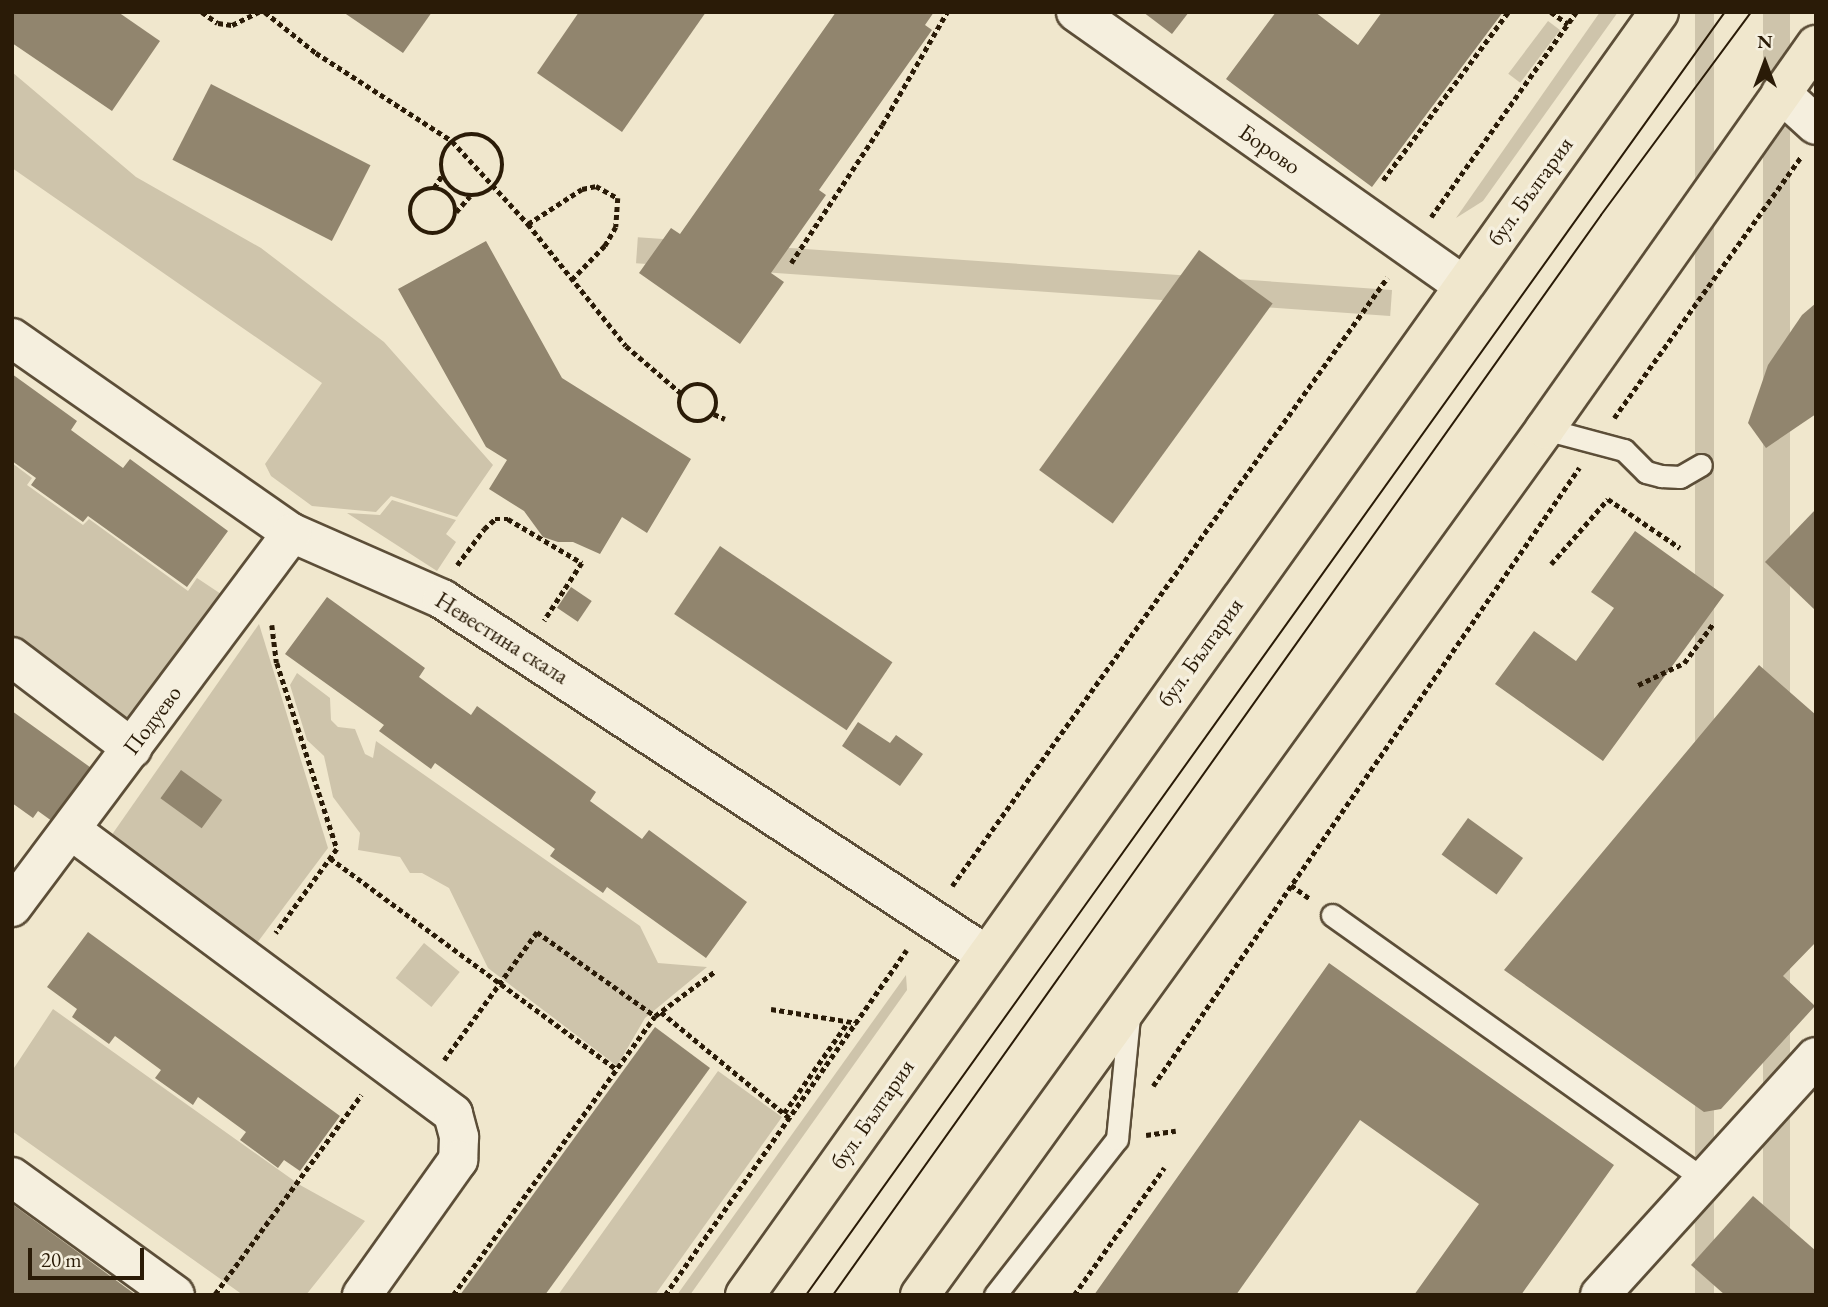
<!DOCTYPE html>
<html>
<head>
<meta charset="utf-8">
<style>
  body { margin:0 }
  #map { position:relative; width:1828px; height:1307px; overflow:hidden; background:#f0e7cd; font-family:"EB Garamond",serif }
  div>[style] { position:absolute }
  .green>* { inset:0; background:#cec4ab; transform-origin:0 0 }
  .building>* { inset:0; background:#91856e; transform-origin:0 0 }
  .path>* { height:4.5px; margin-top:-2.25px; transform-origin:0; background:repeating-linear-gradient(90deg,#2a1b07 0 5px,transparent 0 8.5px) }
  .path>.ring { margin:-2.25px; padding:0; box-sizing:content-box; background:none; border:4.5px solid #2a1b07; border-radius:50% }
  .roads { filter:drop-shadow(2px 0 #5c4e38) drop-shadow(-2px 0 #5c4e38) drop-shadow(0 2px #5c4e38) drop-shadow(0 -2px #5c4e38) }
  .service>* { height:21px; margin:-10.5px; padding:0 10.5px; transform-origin:10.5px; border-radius:10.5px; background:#f5efde }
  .minor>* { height:38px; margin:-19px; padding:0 19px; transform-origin:19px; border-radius:19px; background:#f5efde }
  .primary>* { height:38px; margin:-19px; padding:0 19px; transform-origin:19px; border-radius:19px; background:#f0e7cd }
  .tram>* { height:2px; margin:-1px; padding:0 1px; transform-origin:1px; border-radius:1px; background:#2a1b07 }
  span { translate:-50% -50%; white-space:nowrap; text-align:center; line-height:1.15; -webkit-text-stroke:7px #f5efde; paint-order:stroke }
  .street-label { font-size:23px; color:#2a1b07 }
  .frame { position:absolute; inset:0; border:14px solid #2a1b07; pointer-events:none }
  .north { position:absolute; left:1730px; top:28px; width:70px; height:70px; -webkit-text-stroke:5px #f5efde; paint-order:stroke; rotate:0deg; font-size:19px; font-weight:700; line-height:28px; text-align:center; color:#2a1b07 }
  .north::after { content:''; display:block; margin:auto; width:24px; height:32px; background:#2a1b07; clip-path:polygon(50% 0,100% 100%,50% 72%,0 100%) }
  .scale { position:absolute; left:28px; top:1248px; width:116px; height:32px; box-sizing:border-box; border:4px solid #2a1b07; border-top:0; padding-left:9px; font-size:21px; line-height:24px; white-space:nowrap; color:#2a1b07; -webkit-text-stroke:5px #f5efde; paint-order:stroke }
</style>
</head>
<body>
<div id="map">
  <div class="green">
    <i style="clip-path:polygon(1600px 12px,1618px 12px,1483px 201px,1456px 218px)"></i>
    <i style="left:1695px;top:12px;width:19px;height:1580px"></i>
    <i style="left:1763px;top:12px;width:27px;height:1578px"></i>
    <i style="left:1548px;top:21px;width:15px;height:66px;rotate:37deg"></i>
    <i style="clip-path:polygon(12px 72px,136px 177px,261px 248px,384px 342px,493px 465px,457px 517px,391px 496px,376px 512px,312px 506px,271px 476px,265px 464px,322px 383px,12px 168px)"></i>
    <i style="left:1392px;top:290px;width:26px;height:756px;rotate:94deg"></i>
    <i style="clip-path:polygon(12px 463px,32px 478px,27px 485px,83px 525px,89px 519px,188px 591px,197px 578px,236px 604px,131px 746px,12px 656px)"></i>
    <i style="clip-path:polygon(392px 500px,456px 520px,446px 534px,456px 542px,437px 571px,347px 513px,380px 515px)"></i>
    <i style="clip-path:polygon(259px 624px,328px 848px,257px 943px,111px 836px)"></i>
    <i style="clip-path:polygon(297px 673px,330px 698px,331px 720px,338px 727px,355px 729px,365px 754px,373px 758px,376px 741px,640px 926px,658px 963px,707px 967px,645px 1018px,617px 1066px,488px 968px,449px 888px,422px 873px,410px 873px,400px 857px,358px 850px,360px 833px,333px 797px,324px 756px,307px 740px,290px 685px)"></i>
    <i style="left:424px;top:943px;width:46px;height:45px;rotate:39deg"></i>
    <i style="clip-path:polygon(906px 975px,907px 990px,690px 1295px,677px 1295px)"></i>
    <i style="clip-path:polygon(53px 1009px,300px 1185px,365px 1221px,306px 1295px,243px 1295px,12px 1131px,12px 1071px)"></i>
    <i style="clip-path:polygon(718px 1071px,782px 1117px,655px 1295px,558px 1295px)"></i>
  </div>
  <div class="building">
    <i style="clip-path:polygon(12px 12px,118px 12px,160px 41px,112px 111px,12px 43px)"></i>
    <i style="clip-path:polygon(343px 12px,432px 12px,403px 53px)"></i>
    <i style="clip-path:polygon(579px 12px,706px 12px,622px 132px,537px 73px)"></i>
    <i style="clip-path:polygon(836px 12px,934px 12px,925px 25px,932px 30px,819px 190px,826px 195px,771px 273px,784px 282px,740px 344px,639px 273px,671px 228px,680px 234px)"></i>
    <i style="clip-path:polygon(1143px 12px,1189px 12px,1172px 34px)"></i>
    <i style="clip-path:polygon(1276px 12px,1315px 12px,1358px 45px,1382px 12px,1503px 12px,1372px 187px,1226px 79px)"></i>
    <i style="left:211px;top:84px;width:179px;height:85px;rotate:27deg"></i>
    <i style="clip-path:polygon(486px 241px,562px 378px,691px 459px,647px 533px,622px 517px,600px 554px,573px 542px,558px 542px,543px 537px,524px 511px,489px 489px,507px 460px,486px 447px,398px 289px)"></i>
    <i style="left:1199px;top:250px;width:91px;height:272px;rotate:36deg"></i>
    <i style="clip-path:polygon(1816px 303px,1816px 414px,1766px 448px,1748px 423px,1768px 365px,1802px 315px)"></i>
    <i style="clip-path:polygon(12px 374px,77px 421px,71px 430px,123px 468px,130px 459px,228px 531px,187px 587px,88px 516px,83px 522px,31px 485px,36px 478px,12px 461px)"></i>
    <i style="clip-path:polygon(1816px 509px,1816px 611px,1765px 562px)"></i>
    <i style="clip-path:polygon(1635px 531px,1724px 595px,1603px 761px,1495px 684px,1534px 631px,1576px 661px,1614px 608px,1591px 592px)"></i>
    <i style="left:720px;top:546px;width:208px;height:82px;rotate:34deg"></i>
    <i style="left:571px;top:587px;width:25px;height:25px;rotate:34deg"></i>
    <i style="clip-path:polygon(327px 597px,425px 668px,419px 677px,446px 697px,471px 715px,477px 706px,596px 792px,590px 801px,642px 839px,649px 830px,747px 902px,706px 958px,607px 887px,603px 893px,550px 856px,555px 849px,435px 763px,431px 769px,379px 731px,384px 725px,285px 654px)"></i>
    <i style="clip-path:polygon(1759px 665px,1816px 715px,1816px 942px,1783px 976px,1815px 1006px,1721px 1109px,1704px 1112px,1504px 970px)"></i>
    <i style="clip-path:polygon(12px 711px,94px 770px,56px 824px,38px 811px,33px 818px,12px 803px)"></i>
    <i style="clip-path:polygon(858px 722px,890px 743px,896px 735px,923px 754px,900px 786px,842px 746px)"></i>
    <i style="left:181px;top:770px;width:51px;height:35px;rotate:36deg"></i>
    <i style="left:1468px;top:818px;width:68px;height:45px;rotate:36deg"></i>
    <i style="clip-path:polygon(88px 932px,340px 1116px,300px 1171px,284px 1160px,278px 1168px,240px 1140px,246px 1132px,198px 1097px,193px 1105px,155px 1078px,161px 1070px,115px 1036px,109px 1044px,72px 1017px,77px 1009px,47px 987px)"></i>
    <i style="clip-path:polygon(1329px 963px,1614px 1165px,1521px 1295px,1414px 1295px,1479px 1204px,1360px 1120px,1236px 1295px,1094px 1295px)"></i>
    <i style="clip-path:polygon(655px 1027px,710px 1068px,545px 1295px,460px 1295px)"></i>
    <i style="clip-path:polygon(1753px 1196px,1816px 1251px,1816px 1295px,1725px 1295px,1691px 1265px)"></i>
    <i style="clip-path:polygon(12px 1204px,60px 1239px,136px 1295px,12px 1295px)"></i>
  </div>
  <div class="path">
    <i style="left:202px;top:12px;width:19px;rotate:35deg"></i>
    <i style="left:218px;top:23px;width:14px;rotate:8deg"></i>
    <i style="left:232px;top:25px;width:30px;rotate:-26deg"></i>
    <i style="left:265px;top:12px;width:65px;rotate:38.8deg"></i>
    <i style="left:316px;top:53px;width:162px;rotate:32.9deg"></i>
    <i style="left:452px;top:141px;width:113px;rotate:47.5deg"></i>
    <i style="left:528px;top:224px;width:156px;rotate:51.2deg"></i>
    <i style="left:626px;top:346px;width:74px;rotate:40.6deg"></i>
    <i style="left:1551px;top:12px;width:21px;rotate:35deg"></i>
    <i class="ring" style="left:441px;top:134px;width:57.5px;height:57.5px"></i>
    <i style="left:1383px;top:180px;width:209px;rotate:-53.3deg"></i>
    <i style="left:434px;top:188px;width:15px;rotate:-58deg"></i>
    <i class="ring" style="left:410px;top:188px;width:41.5px;height:41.5px"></i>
    <i style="left:456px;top:212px;width:21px;rotate:-49deg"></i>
    <i style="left:1431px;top:217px;width:251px;rotate:-54.7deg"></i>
    <i style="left:528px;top:224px;width:64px;rotate:-32.9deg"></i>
    <i style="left:582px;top:189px;width:14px;rotate:-12deg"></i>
    <i style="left:596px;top:186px;width:25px;rotate:29deg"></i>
    <i style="left:618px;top:198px;width:29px;rotate:94deg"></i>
    <i style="left:616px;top:227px;width:22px;rotate:120deg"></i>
    <i style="left:605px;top:246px;width:50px;rotate:134.2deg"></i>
    <i style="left:791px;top:263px;width:165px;rotate:-56.6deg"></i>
    <i style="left:882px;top:125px;width:130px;rotate:-60.1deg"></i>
    <i class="ring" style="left:679px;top:384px;width:33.5px;height:33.5px"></i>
    <i style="left:714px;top:414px;width:12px;rotate:24deg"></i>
    <i style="left:1614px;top:418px;width:321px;rotate:-54.4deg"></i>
    <i style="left:1551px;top:564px;width:86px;rotate:-48.8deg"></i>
    <i style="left:1608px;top:499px;width:87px;rotate:34.2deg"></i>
    <i style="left:457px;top:565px;width:45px;rotate:-53.1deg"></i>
    <i style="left:484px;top:529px;width:15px;rotate:-42deg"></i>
    <i style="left:495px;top:519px;width:13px"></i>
    <i style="left:508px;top:519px;width:86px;rotate:30.7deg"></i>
    <i style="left:582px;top:563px;width:69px;rotate:123.2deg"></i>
    <i style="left:272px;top:625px;width:38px;rotate:83deg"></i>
    <i style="left:277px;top:663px;width:195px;rotate:72.1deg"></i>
    <i style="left:337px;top:849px;width:104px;rotate:126deg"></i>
    <i style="left:1638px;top:685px;width:51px;rotate:-25.6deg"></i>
    <i style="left:1684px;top:663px;width:49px;rotate:-53.4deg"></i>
    <i style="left:330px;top:858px;width:355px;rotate:36.4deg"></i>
    <i style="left:1291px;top:885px;width:24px;rotate:36deg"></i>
    <i style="left:952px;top:886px;width:748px;rotate:-54.42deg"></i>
    <i style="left:771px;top:1009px;width:87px;rotate:9.2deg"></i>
    <i style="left:661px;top:1012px;width:168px;rotate:39.5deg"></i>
    <i style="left:444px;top:1060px;width:158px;rotate:-54deg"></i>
    <i style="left:537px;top:932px;width:145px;rotate:35.4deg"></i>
    <i style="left:1153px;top:1086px;width:751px;rotate:-55.42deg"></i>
    <i style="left:784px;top:1113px;width:111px;rotate:-54.9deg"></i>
    <i style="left:1146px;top:1135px;width:30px;rotate:-8deg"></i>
    <i style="left:215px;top:1294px;width:247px;rotate:-53.7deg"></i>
    <i style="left:453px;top:1295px;width:344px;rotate:-54.1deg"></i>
    <i style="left:655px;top:1016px;width:74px;rotate:-36.7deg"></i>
    <i style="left:665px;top:1295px;width:421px;rotate:-55deg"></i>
    <i style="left:1074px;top:1295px;width:156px;rotate:-54.7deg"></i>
  </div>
  <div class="roads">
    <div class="service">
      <i style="left:1545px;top:429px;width:82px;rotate:14.9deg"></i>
      <i style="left:1624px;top:450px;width:31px;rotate:45deg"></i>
      <i style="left:1646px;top:472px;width:16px;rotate:15deg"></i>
      <i style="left:1661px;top:476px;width:19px;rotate:3deg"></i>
      <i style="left:1680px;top:477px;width:24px;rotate:-30deg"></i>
      <i style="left:1332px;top:915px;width:456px;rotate:35.4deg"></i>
      <i style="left:995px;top:1295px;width:198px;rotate:-52deg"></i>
      <i style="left:1117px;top:1139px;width:124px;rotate:-84.4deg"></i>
    </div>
    <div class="minor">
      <i style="left:1076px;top:12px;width:474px;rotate:35.2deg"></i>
      <i style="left:1781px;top:93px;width:47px;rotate:42.4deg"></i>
      <i style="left:12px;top:338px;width:341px;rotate:34.9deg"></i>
      <i style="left:292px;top:533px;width:164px;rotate:23.7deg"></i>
      <i style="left:442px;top:599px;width:649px;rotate:33.18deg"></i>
      <i style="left:12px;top:657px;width:151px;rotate:37.2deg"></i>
      <i style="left:71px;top:830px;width:476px;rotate:36.6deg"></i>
      <i style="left:453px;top:1114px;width:24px;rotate:75deg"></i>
      <i style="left:459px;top:1137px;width:23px;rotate:92deg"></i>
      <i style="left:458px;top:1160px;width:166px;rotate:125.4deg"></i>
      <i style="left:12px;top:907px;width:467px;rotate:-53.2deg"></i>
      <i style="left:12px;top:1177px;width:201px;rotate:35.9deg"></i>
      <i style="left:1600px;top:1295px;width:321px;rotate:-47.8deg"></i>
    </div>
    <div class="primary">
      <i style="left:745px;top:1295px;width:1575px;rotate:-54.53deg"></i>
      <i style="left:920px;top:1295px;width:1068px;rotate:-54.18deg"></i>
      <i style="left:1545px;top:429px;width:470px;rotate:-54.8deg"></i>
    </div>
  </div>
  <div class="tram">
    <i style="left:806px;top:1295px;width:1578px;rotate:-54.39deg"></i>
    <i style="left:833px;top:1295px;width:1325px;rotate:-54.58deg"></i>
    <i style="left:1601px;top:215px;width:252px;rotate:-53.5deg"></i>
  </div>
  <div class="street-label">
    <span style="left:1270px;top:149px;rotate:35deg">Борово</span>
    <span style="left:1530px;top:191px;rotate:-54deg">бул. България</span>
    <span style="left:502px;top:638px;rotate:32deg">Невестина скала</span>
    <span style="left:1200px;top:652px;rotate:-54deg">бул. България</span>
    <span style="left:152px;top:720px;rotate:-53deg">Подуево</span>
    <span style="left:872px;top:1114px;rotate:-55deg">бул. България</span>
  </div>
  <div class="frame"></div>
  <div class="north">N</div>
  <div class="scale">20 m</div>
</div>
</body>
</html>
